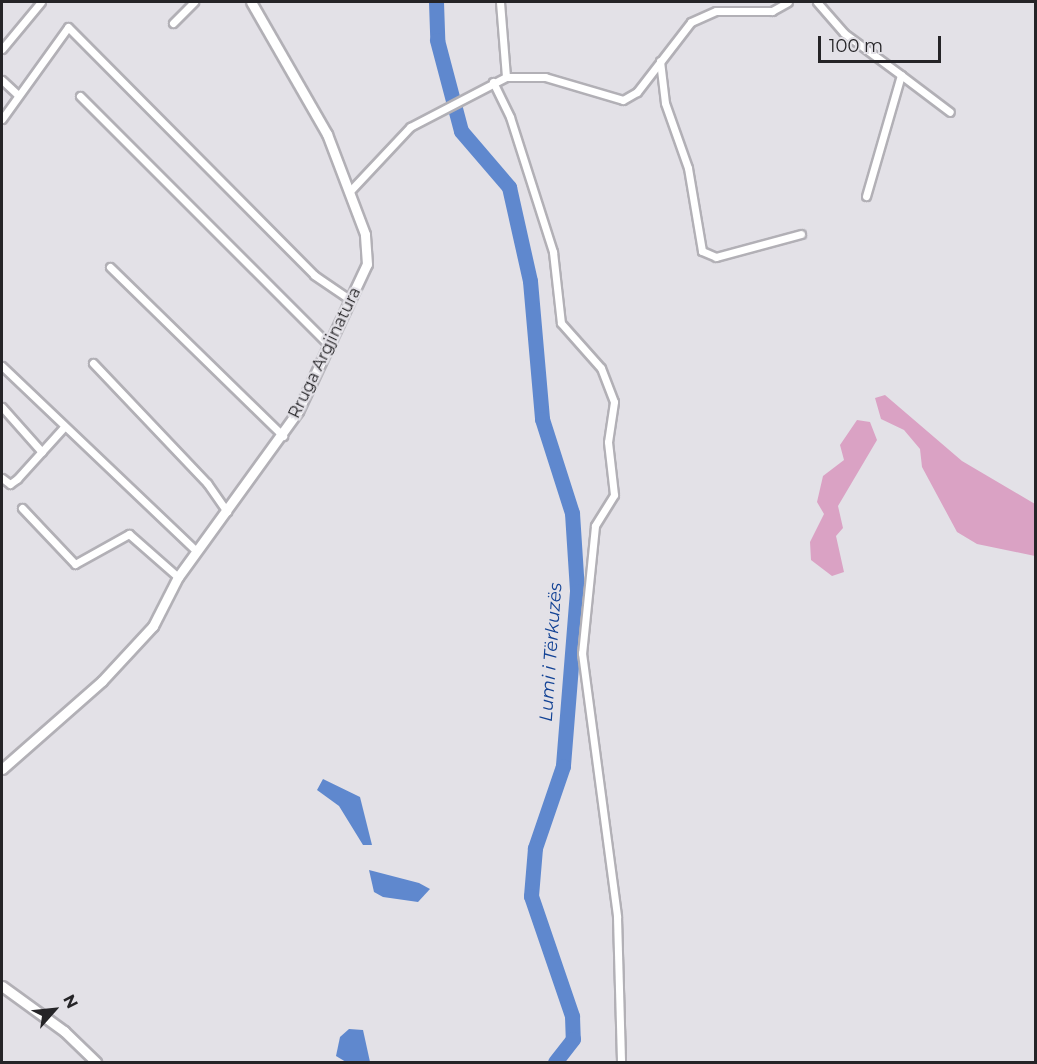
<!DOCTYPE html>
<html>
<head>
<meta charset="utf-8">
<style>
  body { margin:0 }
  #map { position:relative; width:1037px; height:1064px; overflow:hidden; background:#e3e1e7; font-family:Montserrat,sans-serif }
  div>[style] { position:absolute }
  .green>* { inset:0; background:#daa2c4 }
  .water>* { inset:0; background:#5f88ce }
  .river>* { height:15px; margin:-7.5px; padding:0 7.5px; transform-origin:7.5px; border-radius:7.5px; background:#5f88ce }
  .roads { filter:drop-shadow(2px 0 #b2b0b6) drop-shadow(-2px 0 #b2b0b6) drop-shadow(0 2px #b2b0b6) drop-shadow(0 -2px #b2b0b6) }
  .street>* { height:7px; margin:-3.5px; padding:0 3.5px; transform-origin:3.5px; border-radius:3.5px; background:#fff }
  .secondary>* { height:9px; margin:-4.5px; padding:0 4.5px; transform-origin:4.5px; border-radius:4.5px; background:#fff }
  span { translate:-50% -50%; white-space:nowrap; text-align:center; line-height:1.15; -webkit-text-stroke:4.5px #e3e1e7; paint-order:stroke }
  .street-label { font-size:16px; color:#252427 }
  .water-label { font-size:18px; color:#124295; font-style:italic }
  .frame { position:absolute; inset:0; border:3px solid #252427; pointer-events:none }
  .north { position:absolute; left:24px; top:980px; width:60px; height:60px; -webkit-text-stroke:4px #e3e1e7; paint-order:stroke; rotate:63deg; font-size:16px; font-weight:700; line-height:24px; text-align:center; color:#252427 }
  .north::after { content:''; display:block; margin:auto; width:21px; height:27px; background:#252427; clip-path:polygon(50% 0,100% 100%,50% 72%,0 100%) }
  .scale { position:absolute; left:818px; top:36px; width:123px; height:27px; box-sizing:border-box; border:3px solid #252427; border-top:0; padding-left:8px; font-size:18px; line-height:21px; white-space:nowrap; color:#252427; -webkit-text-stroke:4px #e3e1e7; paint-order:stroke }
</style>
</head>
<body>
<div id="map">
  <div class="green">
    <i style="clip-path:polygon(885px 395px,962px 461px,1035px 504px,1035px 556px,977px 544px,957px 532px,922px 467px,920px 449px,904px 430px,881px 419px,875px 398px)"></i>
    <i style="clip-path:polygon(857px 420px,870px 422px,877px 440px,838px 506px,843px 528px,836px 536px,844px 572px,832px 576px,811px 560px,810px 542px,824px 514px,817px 502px,823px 476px,844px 460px,840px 445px)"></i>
  </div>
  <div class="water">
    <i style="clip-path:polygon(323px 779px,360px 797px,372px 845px,363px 845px,339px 806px,317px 790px)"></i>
    <i style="clip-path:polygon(369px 870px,419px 883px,430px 889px,418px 902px,383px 897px,374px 892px)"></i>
    <i style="clip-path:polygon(349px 1029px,363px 1030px,370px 1062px,346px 1062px,336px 1056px,340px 1037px)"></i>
  </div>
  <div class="river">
    <i style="left:436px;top:2px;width:38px;rotate:88deg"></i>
    <i style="left:437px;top:40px;width:94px;rotate:75.2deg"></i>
    <i style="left:461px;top:131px;width:74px;rotate:49.4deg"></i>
    <i style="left:509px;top:187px;width:96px;rotate:77.4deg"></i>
    <i style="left:530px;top:281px;width:139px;rotate:85deg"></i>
    <i style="left:542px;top:419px;width:99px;rotate:72.3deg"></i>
    <i style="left:572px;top:513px;width:78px;rotate:86.3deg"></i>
    <i style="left:577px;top:591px;width:176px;rotate:94.6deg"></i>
    <i style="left:563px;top:766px;width:87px;rotate:108.9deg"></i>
    <i style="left:535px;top:848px;width:48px;rotate:94.8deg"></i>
    <i style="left:531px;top:896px;width:127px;rotate:71.1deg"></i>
    <i style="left:572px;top:1016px;width:23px;rotate:88deg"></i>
    <i style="left:573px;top:1039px;width:29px;rotate:128deg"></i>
  </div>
  <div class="roads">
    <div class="street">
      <i style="left:500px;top:2px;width:75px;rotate:85.4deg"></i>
      <i style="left:817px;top:2px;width:41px;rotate:48.9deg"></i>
      <i style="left:844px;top:33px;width:71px;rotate:36.4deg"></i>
      <i style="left:901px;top:75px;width:126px;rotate:106.1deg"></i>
      <i style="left:173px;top:23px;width:30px;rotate:-45deg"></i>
      <i style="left:2px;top:49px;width:61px;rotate:-50.3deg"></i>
      <i style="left:660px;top:61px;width:42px;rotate:83.2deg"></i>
      <i style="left:665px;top:103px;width:69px;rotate:70.5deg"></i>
      <i style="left:688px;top:168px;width:84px;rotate:80.4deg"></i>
      <i style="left:702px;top:251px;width:15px;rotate:23deg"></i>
      <i style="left:716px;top:257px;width:88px;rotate:-15.1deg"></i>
      <i style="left:901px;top:75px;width:61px;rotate:37.1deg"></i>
      <i style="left:2px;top:80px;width:21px;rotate:43deg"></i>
      <i style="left:493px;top:82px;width:39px;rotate:64deg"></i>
      <i style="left:510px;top:117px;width:142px;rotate:72.3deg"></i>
      <i style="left:553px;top:252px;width:71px;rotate:83.6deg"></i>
      <i style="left:561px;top:323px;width:60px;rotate:48.4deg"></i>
      <i style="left:601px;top:368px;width:36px;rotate:69deg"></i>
      <i style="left:614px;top:402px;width:40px;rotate:98.5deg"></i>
      <i style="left:608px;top:442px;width:53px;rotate:83.5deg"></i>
      <i style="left:614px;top:495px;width:36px;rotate:122deg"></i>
      <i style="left:595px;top:526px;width:128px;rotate:95.8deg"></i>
      <i style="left:582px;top:653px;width:266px;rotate:82.4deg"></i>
      <i style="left:617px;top:917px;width:145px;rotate:88.4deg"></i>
      <i style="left:80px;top:96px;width:352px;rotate:45deg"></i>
      <i style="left:2px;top:119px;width:113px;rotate:-54.3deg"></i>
      <i style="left:68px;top:27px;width:349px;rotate:45.2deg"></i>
      <i style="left:314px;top:275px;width:42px;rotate:34.4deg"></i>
      <i style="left:350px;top:191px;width:88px;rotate:-46.8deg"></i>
      <i style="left:410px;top:127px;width:108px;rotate:-27.5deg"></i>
      <i style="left:506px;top:77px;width:39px"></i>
      <i style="left:545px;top:77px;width:81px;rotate:16.4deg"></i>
      <i style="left:623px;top:100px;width:16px;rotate:-30deg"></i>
      <i style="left:637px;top:92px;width:88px;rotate:-52.4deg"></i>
      <i style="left:691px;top:22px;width:27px;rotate:-24deg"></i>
      <i style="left:716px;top:11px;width:56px"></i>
      <i style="left:772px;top:11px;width:18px;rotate:-29deg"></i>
      <i style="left:110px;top:267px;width:242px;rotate:44.3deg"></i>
      <i style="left:93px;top:363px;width:166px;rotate:46.5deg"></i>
      <i style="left:207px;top:483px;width:35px;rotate:55deg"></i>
      <i style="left:2px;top:366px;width:269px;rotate:43.6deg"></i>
      <i style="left:2px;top:407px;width:60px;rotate:48.4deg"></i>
      <i style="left:2px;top:478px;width:10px;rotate:37deg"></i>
      <i style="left:10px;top:484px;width:9px;rotate:-36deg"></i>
      <i style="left:17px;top:479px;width:70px;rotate:-47.9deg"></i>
      <i style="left:22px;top:508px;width:77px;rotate:46.6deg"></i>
      <i style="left:75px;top:564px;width:62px;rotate:-29.1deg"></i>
      <i style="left:129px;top:534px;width:65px;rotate:41.3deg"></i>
    </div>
    <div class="secondary">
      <i style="left:2px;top:769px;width:133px;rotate:-41.3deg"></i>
      <i style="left:102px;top:681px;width:75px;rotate:-47.2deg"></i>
      <i style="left:153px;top:626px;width:55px;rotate:-63deg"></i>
      <i style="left:178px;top:577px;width:205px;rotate:-54.1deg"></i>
      <i style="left:298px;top:411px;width:162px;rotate:-64.9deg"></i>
      <i style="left:367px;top:264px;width:30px;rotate:-94deg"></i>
      <i style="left:365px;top:234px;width:107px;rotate:-110.8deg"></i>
      <i style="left:327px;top:134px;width:152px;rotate:-119.9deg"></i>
      <i style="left:2px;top:986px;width:77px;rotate:36deg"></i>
      <i style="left:64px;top:1031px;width:45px;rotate:44.1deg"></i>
    </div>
  </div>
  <div class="street-label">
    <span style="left:325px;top:353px;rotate:-64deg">Rruga Argjinatura</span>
  </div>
  <div class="water-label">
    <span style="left:551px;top:652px;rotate:-86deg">Lumi i Tërkuzës</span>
  </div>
  <div class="frame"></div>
  <div class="north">N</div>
  <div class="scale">100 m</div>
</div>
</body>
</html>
